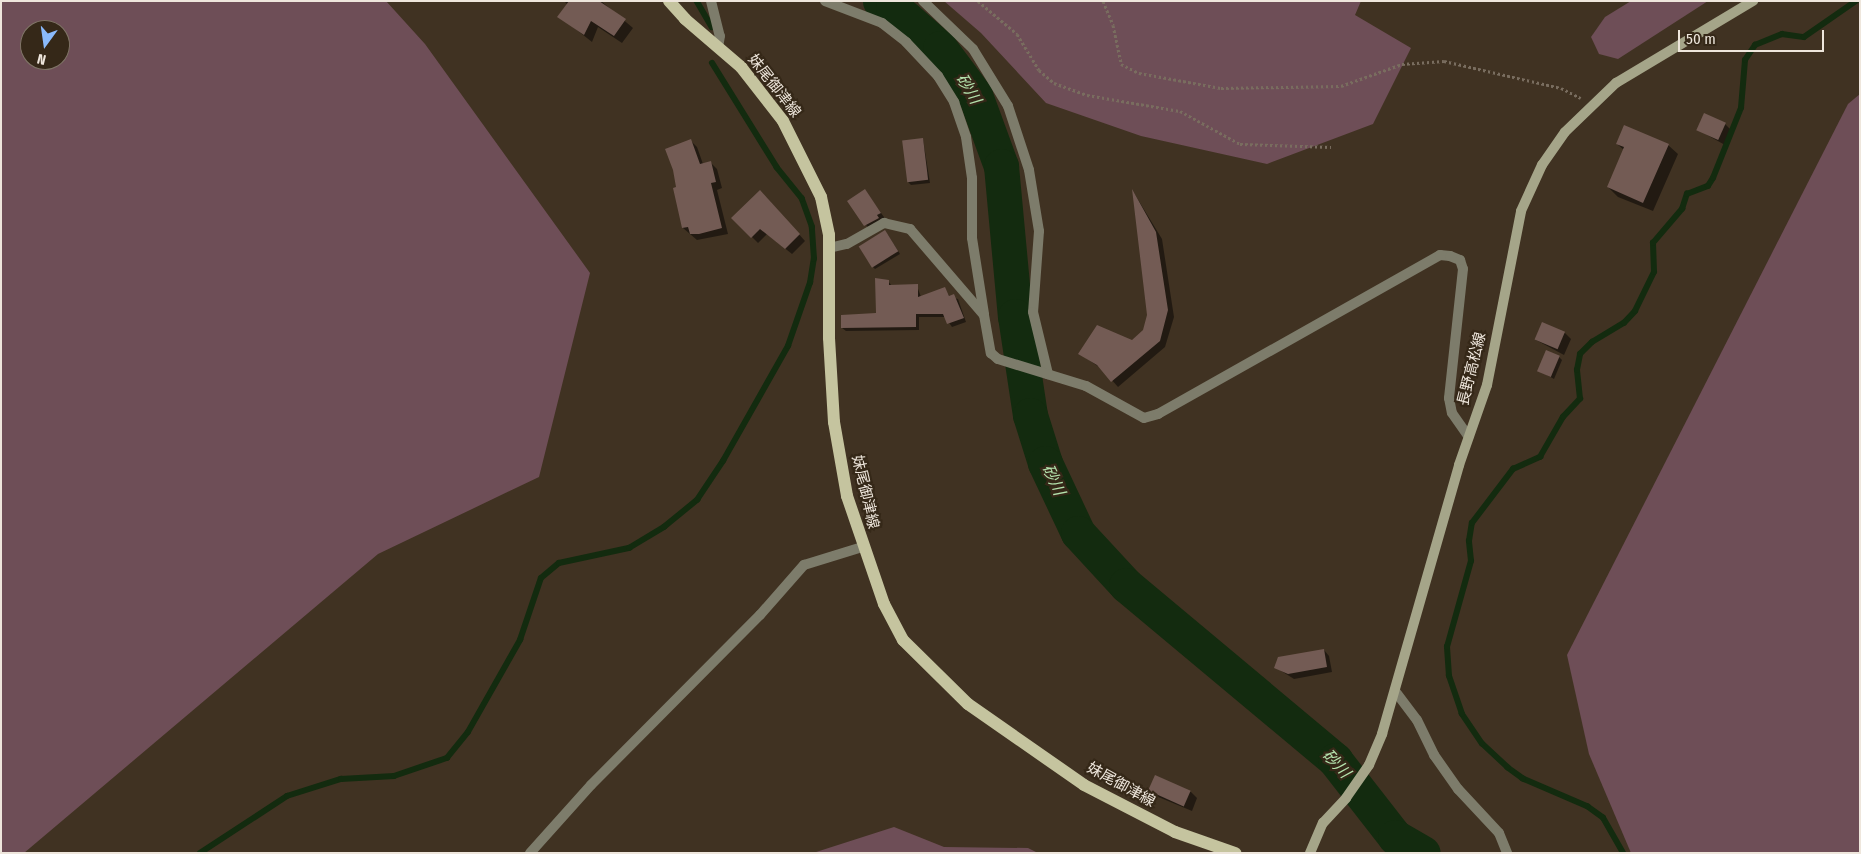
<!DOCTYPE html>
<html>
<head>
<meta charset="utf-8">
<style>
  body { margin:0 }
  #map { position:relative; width:1861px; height:854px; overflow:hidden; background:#403222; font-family:"Fira Sans Condensed","Noto Sans JP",sans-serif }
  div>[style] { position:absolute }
  .green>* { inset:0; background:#6e4e57 }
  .shadow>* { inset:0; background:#0007; transform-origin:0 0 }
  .stream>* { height:5.5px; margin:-2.75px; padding:0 2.75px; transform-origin:2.75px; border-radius:2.75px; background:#132b0f }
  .river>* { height:35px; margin:-17.5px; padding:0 17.5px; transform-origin:17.5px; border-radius:17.5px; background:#132b0f }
  .building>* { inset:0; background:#735b54; transform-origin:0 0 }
  .path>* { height:3px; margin-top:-1.5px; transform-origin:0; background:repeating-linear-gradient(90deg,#796d5f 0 2.5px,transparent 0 5px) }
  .street>* { height:10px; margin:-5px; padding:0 5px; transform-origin:5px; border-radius:5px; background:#7d7c6b }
  .secondary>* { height:10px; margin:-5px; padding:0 5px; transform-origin:5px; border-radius:5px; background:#a5a589 }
  .primary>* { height:12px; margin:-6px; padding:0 6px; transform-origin:6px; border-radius:6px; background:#c5c49f }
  span { translate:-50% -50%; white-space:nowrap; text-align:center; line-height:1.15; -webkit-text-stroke:4.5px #352818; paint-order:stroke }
  .street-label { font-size:15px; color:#eee6dc }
  .water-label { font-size:16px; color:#b5e4ae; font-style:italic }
  .frame { position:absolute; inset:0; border:2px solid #eee6dc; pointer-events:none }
  .north { position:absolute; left:20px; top:20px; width:50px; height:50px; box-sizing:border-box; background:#352818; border:1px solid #7f7466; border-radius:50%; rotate:194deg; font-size:14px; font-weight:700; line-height:20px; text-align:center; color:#eee6dc }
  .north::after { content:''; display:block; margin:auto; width:18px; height:22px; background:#8abafc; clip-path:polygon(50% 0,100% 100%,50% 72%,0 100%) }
  .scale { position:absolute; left:1678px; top:30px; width:146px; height:22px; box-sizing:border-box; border:2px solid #eee6dc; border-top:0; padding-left:6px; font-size:15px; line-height:18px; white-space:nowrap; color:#eee6dc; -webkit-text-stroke:4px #352818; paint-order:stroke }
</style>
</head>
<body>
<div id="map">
  <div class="green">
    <i style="clip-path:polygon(evenodd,1px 1px,386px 1px,425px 44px,590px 273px,539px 477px,378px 554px,24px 853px,1px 853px,1px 1px,30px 30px,60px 30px,60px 60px,30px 60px,30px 30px)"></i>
    <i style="clip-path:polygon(944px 1px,1361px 1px,1355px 15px,1411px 48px,1373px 124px,1267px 164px,1141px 136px,1046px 103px,981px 33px)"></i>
    <i style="clip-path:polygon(1631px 1px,1708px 1px,1618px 59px,1599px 54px,1591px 37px,1605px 17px)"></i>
    <i style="clip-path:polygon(1860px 94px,1860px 853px,1631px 853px,1589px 754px,1567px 655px,1848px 104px)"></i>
    <i style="clip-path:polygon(894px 827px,944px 847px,1028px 848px,1038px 853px,813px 853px)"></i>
  </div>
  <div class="shadow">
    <i style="clip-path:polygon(564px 1px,601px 1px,633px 28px,622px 43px,598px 27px,592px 42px,559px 16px,568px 5px)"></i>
    <i style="clip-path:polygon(1725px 124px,1731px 130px,1725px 145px,1698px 130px)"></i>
    <i style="clip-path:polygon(923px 139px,930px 183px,911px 185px,908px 182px)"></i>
    <i style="clip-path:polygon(691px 141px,697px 147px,703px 164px,710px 162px,717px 169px,722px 188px,717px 190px,728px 234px,697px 240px,683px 228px,677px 188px)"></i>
    <i style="clip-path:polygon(1617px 144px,1668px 145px,1678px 154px,1653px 211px,1618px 197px,1608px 187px,1624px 150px)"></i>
    <i style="left:865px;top:191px;width:36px;height:19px;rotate:54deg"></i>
    <i style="clip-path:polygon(1134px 193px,1162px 239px,1174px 317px,1165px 347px,1118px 387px,1102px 369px,1080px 354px,1132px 341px,1144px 331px,1149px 315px)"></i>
    <i style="clip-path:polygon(766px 197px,805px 241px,792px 254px,767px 234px,758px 243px,733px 218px)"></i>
    <i style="clip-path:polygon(888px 235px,900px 254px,875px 269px,872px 266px)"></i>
    <i style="clip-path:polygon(888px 281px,892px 286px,917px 286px,921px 297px,945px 289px,950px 297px,958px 299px,966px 322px,952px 327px,945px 317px,919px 317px,919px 330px,846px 331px,842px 328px,877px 314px)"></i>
    <i style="clip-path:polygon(1565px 333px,1571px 339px,1564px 355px,1536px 340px)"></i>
    <i style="clip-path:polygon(1559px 357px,1562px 360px,1554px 379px,1538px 370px)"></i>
    <i style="clip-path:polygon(1324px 650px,1329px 656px,1332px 672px,1294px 679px,1275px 667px)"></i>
    <i style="clip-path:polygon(1155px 777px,1191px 792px,1197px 798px,1192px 811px,1156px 796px,1150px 790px)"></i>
  </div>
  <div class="stream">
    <i style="left:697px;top:1px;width:30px;rotate:60deg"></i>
    <i style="left:200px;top:853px;width:104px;rotate:-33.2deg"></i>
    <i style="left:287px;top:796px;width:57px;rotate:-17.5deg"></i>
    <i style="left:341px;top:779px;width:53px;rotate:-3.2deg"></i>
    <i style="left:394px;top:776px;width:56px;rotate:-18.8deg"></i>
    <i style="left:447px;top:758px;width:33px;rotate:-51deg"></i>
    <i style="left:468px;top:732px;width:106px;rotate:-60.5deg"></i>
    <i style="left:520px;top:640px;width:65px;rotate:-71.3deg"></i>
    <i style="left:541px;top:578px;width:23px;rotate:-40deg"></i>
    <i style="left:559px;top:563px;width:72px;rotate:-12.1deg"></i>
    <i style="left:629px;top:548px;width:41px;rotate:-31deg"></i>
    <i style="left:664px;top:527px;width:43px;rotate:-39.3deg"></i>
    <i style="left:697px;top:500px;width:47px;rotate:-56.3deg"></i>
    <i style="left:723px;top:461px;width:132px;rotate:-60.5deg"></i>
    <i style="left:788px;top:346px;width:67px;rotate:-70.8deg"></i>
    <i style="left:810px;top:283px;width:24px;rotate:-81deg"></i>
    <i style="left:814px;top:259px;width:32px;rotate:-94deg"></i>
    <i style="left:812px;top:227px;width:30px;rotate:-110deg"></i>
    <i style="left:802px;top:199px;width:40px;rotate:-129deg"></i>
    <i style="left:777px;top:168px;width:123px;rotate:-121.8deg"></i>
    <i style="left:1623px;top:853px;width:40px;rotate:-119.7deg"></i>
    <i style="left:1603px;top:818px;width:19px;rotate:-144deg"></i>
    <i style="left:1588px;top:807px;width:71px;rotate:-156.7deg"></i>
    <i style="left:1523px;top:779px;width:19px;rotate:-144deg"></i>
    <i style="left:1508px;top:768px;width:35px;rotate:-137deg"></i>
    <i style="left:1482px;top:744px;width:36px;rotate:-124deg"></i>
    <i style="left:1462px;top:714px;width:40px;rotate:-108.9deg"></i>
    <i style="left:1449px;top:676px;width:29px;rotate:-94deg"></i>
    <i style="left:1447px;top:647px;width:89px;rotate:-74.4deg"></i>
    <i style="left:1471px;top:561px;width:20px;rotate:-96deg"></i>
    <i style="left:1469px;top:541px;width:18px;rotate:-81deg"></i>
    <i style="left:1472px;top:523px;width:68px;rotate:-52.8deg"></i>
    <i style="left:1513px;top:469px;width:30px;rotate:-24deg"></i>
    <i style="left:1540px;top:457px;width:46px;rotate:-60.1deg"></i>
    <i style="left:1563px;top:417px;width:25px;rotate:-47deg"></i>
    <i style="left:1580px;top:399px;width:29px;rotate:-96deg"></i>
    <i style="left:1577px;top:370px;width:16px;rotate:-79deg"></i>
    <i style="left:1580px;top:354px;width:17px;rotate:-45deg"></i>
    <i style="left:1592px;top:342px;width:37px;rotate:-31deg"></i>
    <i style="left:1624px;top:323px;width:16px;rotate:-47deg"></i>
    <i style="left:1635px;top:311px;width:43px;rotate:-64deg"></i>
    <i style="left:1654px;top:272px;width:29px;rotate:-92deg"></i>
    <i style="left:1653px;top:243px;width:45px;rotate:-49.5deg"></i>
    <i style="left:1682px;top:209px;width:16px;rotate:-72deg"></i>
    <i style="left:1687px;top:194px;width:22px;rotate:-21deg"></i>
    <i style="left:1708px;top:186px;width:9px;rotate:-58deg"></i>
    <i style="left:1713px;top:178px;width:75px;rotate:-68.2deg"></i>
    <i style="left:1741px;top:108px;width:48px;rotate:-85.2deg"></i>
    <i style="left:1745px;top:60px;width:18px;rotate:-56deg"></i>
    <i style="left:1755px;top:45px;width:29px;rotate:-22deg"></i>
    <i style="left:1782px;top:34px;width:22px;rotate:8deg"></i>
    <i style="left:1804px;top:37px;width:63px;rotate:-34.7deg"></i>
  </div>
  <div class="river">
    <i style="left:880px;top:1px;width:14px;rotate:25deg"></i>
    <i style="left:893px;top:7px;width:62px;rotate:41.1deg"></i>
    <i style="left:940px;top:48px;width:59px;rotate:53.3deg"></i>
    <i style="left:975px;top:95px;width:76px;rotate:69.9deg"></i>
    <i style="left:1001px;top:166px;width:151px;rotate:84.7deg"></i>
    <i style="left:1015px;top:316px;width:100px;rotate:81.4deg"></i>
    <i style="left:1030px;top:415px;width:50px;rotate:72.6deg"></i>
    <i style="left:1045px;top:463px;width:77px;rotate:64.8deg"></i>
    <i style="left:1078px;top:533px;width:71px;rotate:47.3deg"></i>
    <i style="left:1126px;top:585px;width:273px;rotate:39.9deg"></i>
    <i style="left:1335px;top:760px;width:98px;rotate:52.1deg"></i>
    <i style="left:1395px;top:837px;width:32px;rotate:30deg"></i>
  </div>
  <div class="building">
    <i style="clip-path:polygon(569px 1px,599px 1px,626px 19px,614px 36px,591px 21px,584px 35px,557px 17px)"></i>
    <i style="left:1704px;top:113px;width:24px;height:19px;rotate:24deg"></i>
    <i style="clip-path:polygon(1624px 125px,1669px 144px,1643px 203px,1607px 187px,1624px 147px,1616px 144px)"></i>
    <i style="left:923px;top:138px;width:42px;height:21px;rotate:83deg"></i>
    <i style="clip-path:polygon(691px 139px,700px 164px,711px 161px,716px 182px,711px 183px,722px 228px,699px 234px,690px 234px,688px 227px,682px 228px,673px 188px,676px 187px,673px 170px,665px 149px)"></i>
    <i style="clip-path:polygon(865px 189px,881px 213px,877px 215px,879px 218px,864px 226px,847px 201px)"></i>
    <i style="clip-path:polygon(1132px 189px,1156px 232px,1168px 310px,1160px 341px,1111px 382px,1097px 365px,1078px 354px,1097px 325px,1132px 340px,1143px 330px,1147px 315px)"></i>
    <i style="clip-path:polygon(760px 190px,800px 234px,785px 249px,760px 229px,751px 238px,731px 218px)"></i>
    <i style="left:885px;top:230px;width:25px;height:31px;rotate:58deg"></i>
    <i style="clip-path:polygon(875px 278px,889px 280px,889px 285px,918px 284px,918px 297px,945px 287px,949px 296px,954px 294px,964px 318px,947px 324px,943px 314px,916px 314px,916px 327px,841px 328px,841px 315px,876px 313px)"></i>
    <i style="left:1542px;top:322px;width:25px;height:19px;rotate:23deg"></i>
    <i style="left:1546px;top:350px;width:15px;height:23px;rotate:23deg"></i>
    <i style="clip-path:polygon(1324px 649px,1327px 667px,1288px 674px,1274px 668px,1278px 657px)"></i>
    <i style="left:1155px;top:775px;width:39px;height:17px;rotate:24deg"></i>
  </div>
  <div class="path">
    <i style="left:978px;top:1px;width:51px;rotate:40.2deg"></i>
    <i style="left:1017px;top:34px;width:42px;rotate:58.6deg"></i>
    <i style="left:1039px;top:70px;width:20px;rotate:41deg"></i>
    <i style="left:1054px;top:83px;width:35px;rotate:20deg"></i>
    <i style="left:1087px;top:95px;width:94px;rotate:9.8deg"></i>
    <i style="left:1180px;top:111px;width:68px;rotate:28.8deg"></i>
    <i style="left:1240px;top:144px;width:91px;rotate:1.9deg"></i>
    <i style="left:1103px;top:1px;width:26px;rotate:67deg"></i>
    <i style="left:1113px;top:25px;width:40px;rotate:78deg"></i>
    <i style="left:1121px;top:64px;width:20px;rotate:27deg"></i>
    <i style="left:1139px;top:73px;width:83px;rotate:10.4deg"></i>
    <i style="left:1221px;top:88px;width:120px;rotate:-1deg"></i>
    <i style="left:1341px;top:86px;width:65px;rotate:-19.8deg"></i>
    <i style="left:1402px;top:64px;width:42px;rotate:-4.1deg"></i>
    <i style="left:1444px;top:61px;width:120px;rotate:13deg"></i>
    <i style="left:1561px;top:88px;width:22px;rotate:27deg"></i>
  </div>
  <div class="street">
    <i style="left:711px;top:1px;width:36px;rotate:76deg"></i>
    <i style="left:720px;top:36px;width:11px;rotate:100deg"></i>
    <i style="left:825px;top:1px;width:61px;rotate:21.1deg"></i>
    <i style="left:882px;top:23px;width:31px;rotate:38deg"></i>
    <i style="left:906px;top:42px;width:47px;rotate:46.7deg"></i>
    <i style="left:938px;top:76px;width:31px;rotate:58deg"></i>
    <i style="left:954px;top:102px;width:37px;rotate:71deg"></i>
    <i style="left:966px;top:137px;width:41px;rotate:81.7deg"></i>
    <i style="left:972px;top:178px;width:60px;rotate:90deg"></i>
    <i style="left:972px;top:238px;width:77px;rotate:81deg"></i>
    <i style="left:923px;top:1px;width:69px;rotate:43.8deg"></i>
    <i style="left:973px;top:49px;width:67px;rotate:58.4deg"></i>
    <i style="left:1008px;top:106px;width:67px;rotate:71.8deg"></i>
    <i style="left:1029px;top:170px;width:62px;rotate:80.7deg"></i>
    <i style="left:1039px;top:231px;width:81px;rotate:94.2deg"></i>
    <i style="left:1033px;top:312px;width:64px;rotate:76.4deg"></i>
    <i style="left:829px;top:248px;width:18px;rotate:-13deg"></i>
    <i style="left:847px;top:244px;width:43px;rotate:-29.6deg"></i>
    <i style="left:884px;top:223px;width:27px;rotate:13deg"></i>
    <i style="left:910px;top:229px;width:113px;rotate:49.3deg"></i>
    <i style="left:984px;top:315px;width:39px;rotate:80deg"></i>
    <i style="left:991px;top:353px;width:9px;rotate:41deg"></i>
    <i style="left:998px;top:359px;width:92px;rotate:17.1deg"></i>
    <i style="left:1086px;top:386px;width:66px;rotate:28.9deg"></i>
    <i style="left:1144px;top:418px;width:15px;rotate:-16deg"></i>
    <i style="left:1158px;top:414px;width:324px;rotate:-29.4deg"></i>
    <i style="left:1440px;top:255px;width:10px;rotate:6deg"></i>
    <i style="left:1450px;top:256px;width:11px;rotate:22deg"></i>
    <i style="left:1460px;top:260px;width:9px;rotate:72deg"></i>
    <i style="left:1463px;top:269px;width:130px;rotate:96.2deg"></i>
    <i style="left:1449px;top:398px;width:15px;rotate:79deg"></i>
    <i style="left:1452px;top:413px;width:29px;rotate:55deg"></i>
    <i style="left:1395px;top:691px;width:36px;rotate:53deg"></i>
    <i style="left:1417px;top:720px;width:39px;rotate:64deg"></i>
    <i style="left:1434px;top:755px;width:42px;rotate:54.8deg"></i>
    <i style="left:1458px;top:789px;width:60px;rotate:47deg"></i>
    <i style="left:1499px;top:833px;width:22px;rotate:68deg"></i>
    <i style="left:530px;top:853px;width:91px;rotate:-48.1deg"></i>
    <i style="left:591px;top:785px;width:240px;rotate:-45.2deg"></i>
    <i style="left:760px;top:615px;width:67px;rotate:-48.7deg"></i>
    <i style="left:804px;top:565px;width:61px;rotate:-17.2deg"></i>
  </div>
  <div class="secondary">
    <i style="left:1310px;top:853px;width:33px;rotate:-67deg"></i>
    <i style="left:1323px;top:823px;width:34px;rotate:-47deg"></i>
    <i style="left:1346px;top:798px;width:40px;rotate:-55.1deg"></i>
    <i style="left:1369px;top:765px;width:34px;rotate:-67deg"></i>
    <i style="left:1382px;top:734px;width:280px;rotate:-74deg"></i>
    <i style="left:1459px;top:465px;width:85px;rotate:-70.7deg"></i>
    <i style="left:1487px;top:385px;width:177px;rotate:-78.9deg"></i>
    <i style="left:1521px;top:211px;width:51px;rotate:-65.5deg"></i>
    <i style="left:1542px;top:165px;width:40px;rotate:-55.1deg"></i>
    <i style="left:1565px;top:132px;width:71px;rotate:-43.9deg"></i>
    <i style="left:1616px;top:83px;width:160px;rotate:-30.9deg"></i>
  </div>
  <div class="primary">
    <i style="left:669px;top:1px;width:24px;rotate:48deg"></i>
    <i style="left:685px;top:19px;width:74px;rotate:40.6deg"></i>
    <i style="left:741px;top:67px;width:68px;rotate:52.1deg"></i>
    <i style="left:783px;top:121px;width:85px;rotate:63.4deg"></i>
    <i style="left:821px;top:197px;width:39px;rotate:78deg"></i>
    <i style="left:829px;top:235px;width:103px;rotate:90deg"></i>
    <i style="left:829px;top:338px;width:84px;rotate:86.6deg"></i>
    <i style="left:834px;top:422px;width:75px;rotate:80deg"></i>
    <i style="left:847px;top:496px;width:114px;rotate:71.1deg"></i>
    <i style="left:884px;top:604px;width:41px;rotate:62.2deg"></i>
    <i style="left:903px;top:640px;width:91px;rotate:44.6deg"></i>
    <i style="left:968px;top:704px;width:141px;rotate:34.9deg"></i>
    <i style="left:1084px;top:785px;width:102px;rotate:27.3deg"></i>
    <i style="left:1175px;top:832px;width:64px;rotate:19.3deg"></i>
  </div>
  <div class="street-label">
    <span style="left:774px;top:86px;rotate:52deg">妹尾御津線</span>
    <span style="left:1472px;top:369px;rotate:-76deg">長野高松線</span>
    <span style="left:865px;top:492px;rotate:77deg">妹尾御津線</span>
    <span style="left:1121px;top:785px;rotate:29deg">妹尾御津線</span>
  </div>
  <div class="water-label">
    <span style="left:968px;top:89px;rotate:59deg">砂川</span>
    <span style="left:1053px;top:480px;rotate:65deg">砂川</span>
    <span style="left:1336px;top:764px;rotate:47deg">砂川</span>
  </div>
  <div class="frame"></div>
  <div class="north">N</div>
  <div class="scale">50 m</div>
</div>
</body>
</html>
